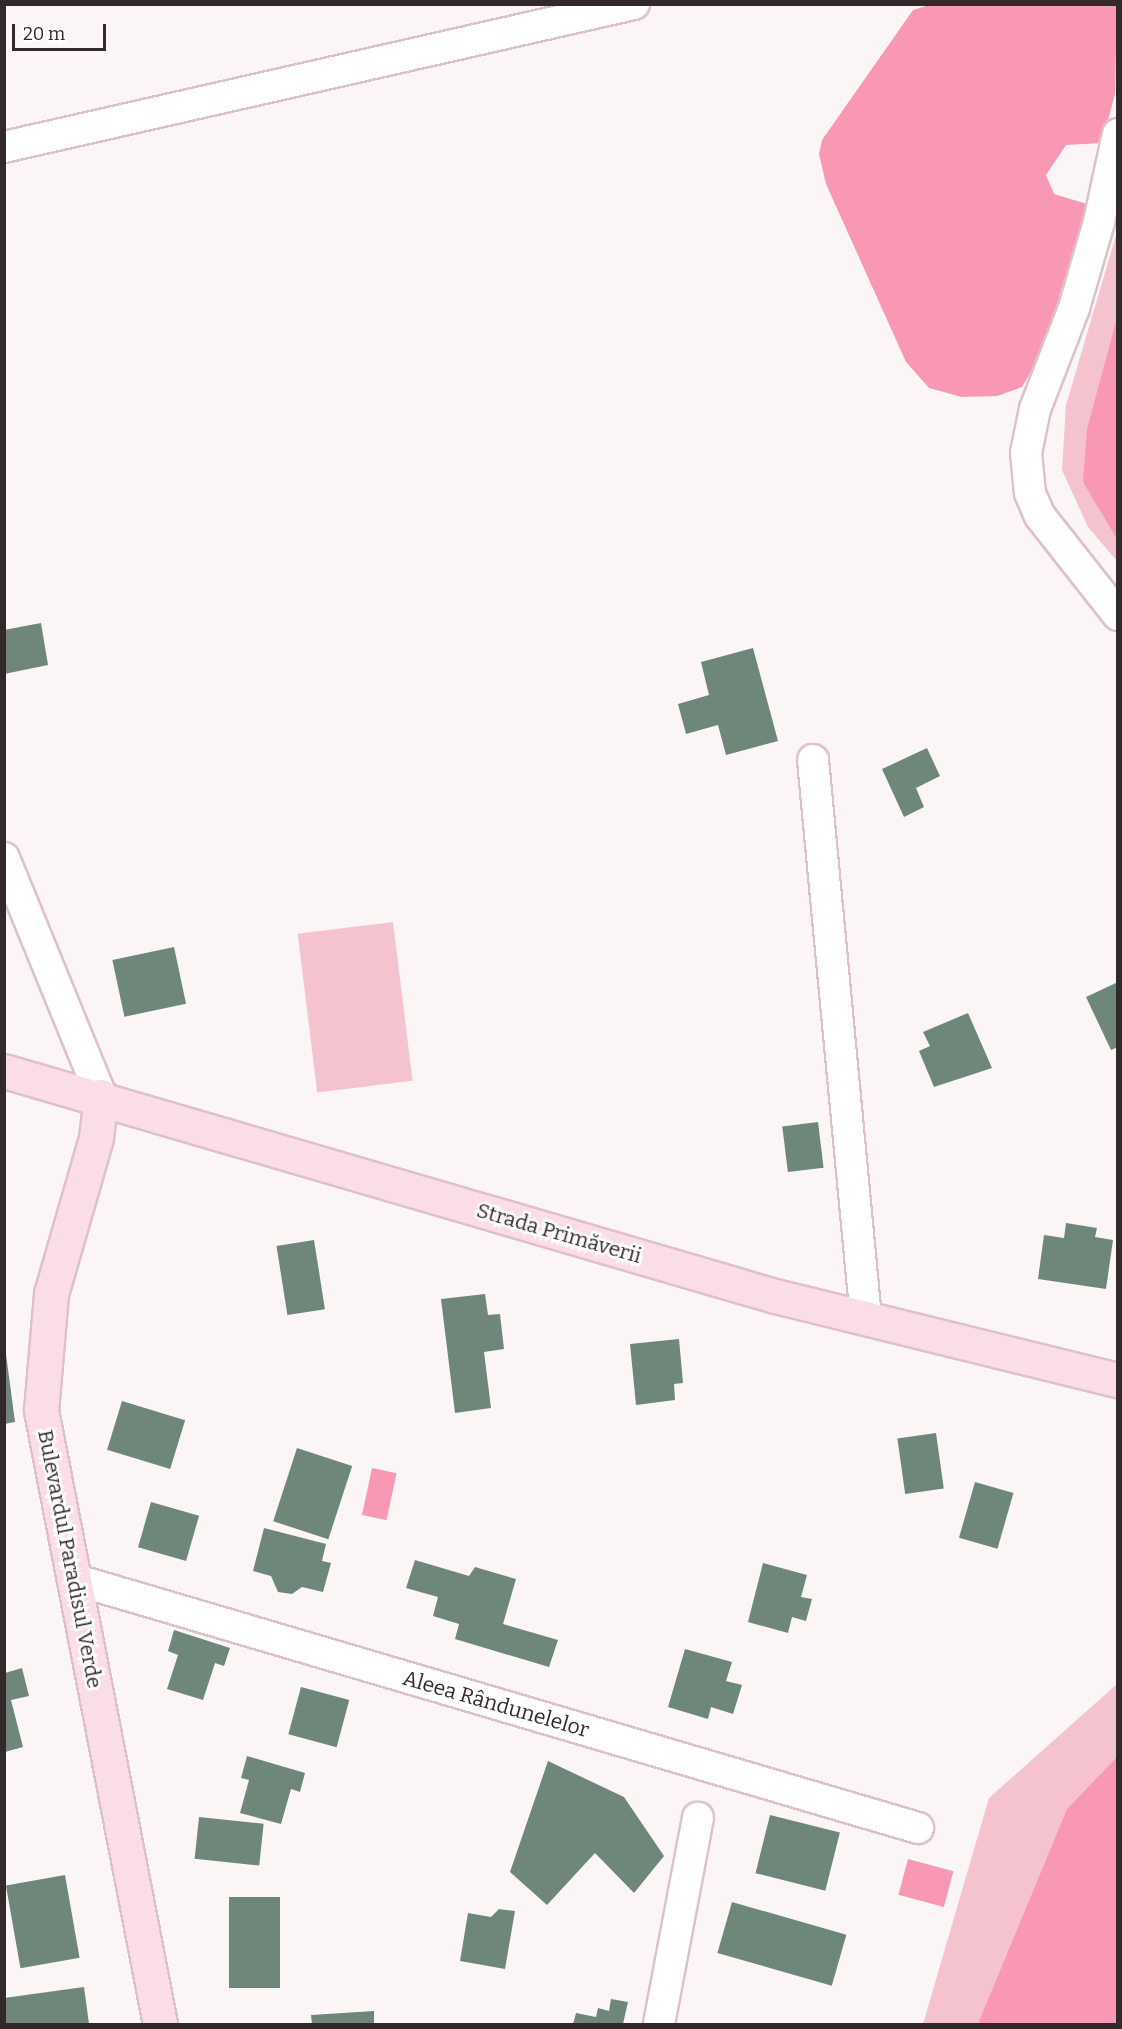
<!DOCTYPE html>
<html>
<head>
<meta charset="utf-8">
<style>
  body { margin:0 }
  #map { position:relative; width:1122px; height:2029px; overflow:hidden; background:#fbf5f6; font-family:Bitter,serif }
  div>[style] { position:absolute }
  .green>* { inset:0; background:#f5c2d0; transform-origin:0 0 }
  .water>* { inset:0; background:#f998b5; transform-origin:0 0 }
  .building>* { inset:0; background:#6f877a; transform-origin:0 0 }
  .roads { filter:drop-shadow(2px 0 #dec1c8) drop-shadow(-2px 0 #dec1c8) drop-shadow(0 2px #dec1c8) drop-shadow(0 -2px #dec1c8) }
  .street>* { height:30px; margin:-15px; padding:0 15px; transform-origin:15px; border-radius:15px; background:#fff }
  .secondary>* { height:33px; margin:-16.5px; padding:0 16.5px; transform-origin:16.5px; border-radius:16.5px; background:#fbdde6 }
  span { translate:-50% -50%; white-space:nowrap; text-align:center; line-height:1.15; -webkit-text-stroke:5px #fff; paint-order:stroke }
  .street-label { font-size:21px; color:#33292b }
  .frame { position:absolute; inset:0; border:6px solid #33292b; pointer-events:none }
  .scale { position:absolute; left:12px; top:24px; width:94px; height:27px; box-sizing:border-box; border:3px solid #33292b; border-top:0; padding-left:8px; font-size:18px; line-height:21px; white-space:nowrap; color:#33292b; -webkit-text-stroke:4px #fff; paint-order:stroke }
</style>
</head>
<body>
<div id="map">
  <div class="green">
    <i style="clip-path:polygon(1117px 232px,1117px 561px,1088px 527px,1062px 470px,1066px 405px)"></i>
    <i style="left:393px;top:922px;width:160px;height:96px;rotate:83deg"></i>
    <i style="clip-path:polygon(1117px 1684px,1117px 2024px,923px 2024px,989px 1798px)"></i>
  </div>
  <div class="water">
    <i style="clip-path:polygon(933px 4px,1117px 5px,1115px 94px,1102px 143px,1066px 145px,1046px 175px,1054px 194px,1087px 204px,1043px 351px,1022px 387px,997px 396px,962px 397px,929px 388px,906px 362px,826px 184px,819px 154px,822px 140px,913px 10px)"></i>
    <i style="clip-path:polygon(1117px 318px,1117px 539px,1083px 482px,1087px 429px)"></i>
    <i style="left:372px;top:1468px;width:25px;height:48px;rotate:12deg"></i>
    <i style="clip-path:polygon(1117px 1757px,1117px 2024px,978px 2024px,1067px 1809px)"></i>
    <i style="left:908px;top:1859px;width:47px;height:37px;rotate:15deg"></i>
  </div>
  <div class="building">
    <i style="clip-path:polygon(41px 623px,48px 665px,4px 674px,4px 630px)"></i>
    <i style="clip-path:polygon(753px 648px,778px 741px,726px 755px,718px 725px,686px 734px,678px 704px,709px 695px,701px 662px)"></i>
    <i style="clip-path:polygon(927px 748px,940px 776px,916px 788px,924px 807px,904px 817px,882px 769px)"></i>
    <i style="left:174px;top:947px;width:58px;height:63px;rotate:78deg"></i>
    <i style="clip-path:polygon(1118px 982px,1118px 1047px,1111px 1050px,1086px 997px)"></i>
    <i style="clip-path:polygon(968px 1013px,992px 1068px,934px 1087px,919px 1051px,930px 1046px,923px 1032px)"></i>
    <i style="left:818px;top:1122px;width:46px;height:36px;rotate:83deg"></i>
    <i style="clip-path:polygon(1066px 1223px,1097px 1228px,1095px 1237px,1113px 1240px,1106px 1289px,1038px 1279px,1044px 1235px,1064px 1238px)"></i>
    <i style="left:314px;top:1240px;width:70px;height:38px;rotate:81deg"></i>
    <i style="clip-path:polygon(485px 1294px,488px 1315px,500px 1314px,504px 1349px,484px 1352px,491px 1408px,455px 1413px,441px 1299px)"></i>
    <i style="clip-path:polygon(679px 1339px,683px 1383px,674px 1384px,675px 1400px,636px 1405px,630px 1344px)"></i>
    <i style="clip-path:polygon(6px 1354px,15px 1422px,4px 1424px,4px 1355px)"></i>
    <i style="left:122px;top:1401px;width:66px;height:51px;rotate:17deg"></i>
    <i style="left:936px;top:1433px;width:56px;height:39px;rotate:82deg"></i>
    <i style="left:297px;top:1448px;width:58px;height:77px;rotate:18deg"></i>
    <i style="left:975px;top:1482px;width:40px;height:58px;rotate:16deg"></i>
    <i style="left:151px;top:1502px;width:50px;height:47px;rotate:16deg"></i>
    <i style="clip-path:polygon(264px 1528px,326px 1544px,322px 1561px,331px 1563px,323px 1592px,302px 1587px,292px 1594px,278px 1592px,271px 1576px,253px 1571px)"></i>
    <i style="clip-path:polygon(415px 1560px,469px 1576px,475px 1567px,516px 1579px,503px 1624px,558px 1640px,549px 1667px,455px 1639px,459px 1624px,433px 1616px,438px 1597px,406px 1588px)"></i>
    <i style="clip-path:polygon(763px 1563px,807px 1575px,801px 1597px,812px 1599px,806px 1621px,792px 1617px,788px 1633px,748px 1622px)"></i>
    <i style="clip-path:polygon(174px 1630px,230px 1648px,224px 1666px,215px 1663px,203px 1700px,167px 1689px,178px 1655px,168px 1651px)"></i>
    <i style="clip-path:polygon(685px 1649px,732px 1662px,726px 1681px,742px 1685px,733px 1714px,711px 1707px,708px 1719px,668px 1707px)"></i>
    <i style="clip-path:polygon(22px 1668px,29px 1696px,11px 1700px,23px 1747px,5px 1752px,5px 1673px)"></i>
    <i style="left:301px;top:1687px;width:50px;height:49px;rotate:15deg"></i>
    <i style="clip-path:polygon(247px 1756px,305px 1773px,300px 1792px,291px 1789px,281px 1824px,240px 1813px,249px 1780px,241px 1778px)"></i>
    <i style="clip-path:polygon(548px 1761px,624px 1797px,664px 1856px,634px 1893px,595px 1853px,547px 1905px,510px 1872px)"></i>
    <i style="left:770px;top:1815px;width:72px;height:60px;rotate:14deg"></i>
    <i style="left:199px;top:1817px;width:65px;height:42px;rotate:6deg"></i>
    <i style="left:65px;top:1875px;width:84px;height:60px;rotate:80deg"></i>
    <i style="left:229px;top:1897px;width:51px;height:91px"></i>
    <i style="left:732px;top:1902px;width:119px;height:53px;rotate:16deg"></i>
    <i style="clip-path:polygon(499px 1909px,515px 1911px,505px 1969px,460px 1961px,468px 1913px,491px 1917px)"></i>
    <i style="clip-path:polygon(84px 1987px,89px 2024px,4px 2024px,4px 1998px)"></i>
    <i style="clip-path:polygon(611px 1999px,628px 2002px,623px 2024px,573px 2024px,576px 2013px,596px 2017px,598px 2008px,609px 2011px)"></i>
    <i style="clip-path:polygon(374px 2011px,374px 2024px,312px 2024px,311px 2015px)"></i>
  </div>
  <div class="roads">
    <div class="street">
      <i style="left:1118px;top:134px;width:90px;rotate:102.2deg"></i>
      <i style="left:1099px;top:222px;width:90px;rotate:106.2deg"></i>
      <i style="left:1074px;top:308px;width:108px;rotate:111.1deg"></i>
      <i style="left:1035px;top:409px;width:45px;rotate:101.6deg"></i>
      <i style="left:1026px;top:453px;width:40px;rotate:84.3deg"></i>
      <i style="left:1030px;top:493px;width:25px;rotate:67deg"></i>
      <i style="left:1040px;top:516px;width:126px;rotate:51.8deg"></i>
      <i style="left:4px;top:147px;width:646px;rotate:-12.79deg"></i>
      <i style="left:813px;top:760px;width:562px;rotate:84.58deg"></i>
      <i style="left:4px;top:858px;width:257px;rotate:67.8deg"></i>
      <i style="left:73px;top:1579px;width:881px;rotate:16.42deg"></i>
      <i style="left:659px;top:2024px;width:210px;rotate:-79.3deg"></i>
    </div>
    <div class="secondary">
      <i style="left:4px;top:1071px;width:803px;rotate:16.27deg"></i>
      <i style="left:775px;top:1296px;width:353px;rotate:13.8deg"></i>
      <i style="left:101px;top:1096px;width:42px;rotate:96.8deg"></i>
      <i style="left:96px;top:1138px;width:162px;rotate:106.1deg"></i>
      <i style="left:51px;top:1294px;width:116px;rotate:94.9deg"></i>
      <i style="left:41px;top:1410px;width:625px;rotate:79.03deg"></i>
    </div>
  </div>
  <div class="street-label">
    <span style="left:559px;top:1233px;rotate:16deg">Strada Primăverii</span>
    <span style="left:70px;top:1559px;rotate:79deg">Bulevardul Paradisul Verde</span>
    <span style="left:496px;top:1704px;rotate:16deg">Aleea Rândunelelor</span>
  </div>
  <div class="frame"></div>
  <div class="scale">20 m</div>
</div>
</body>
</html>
